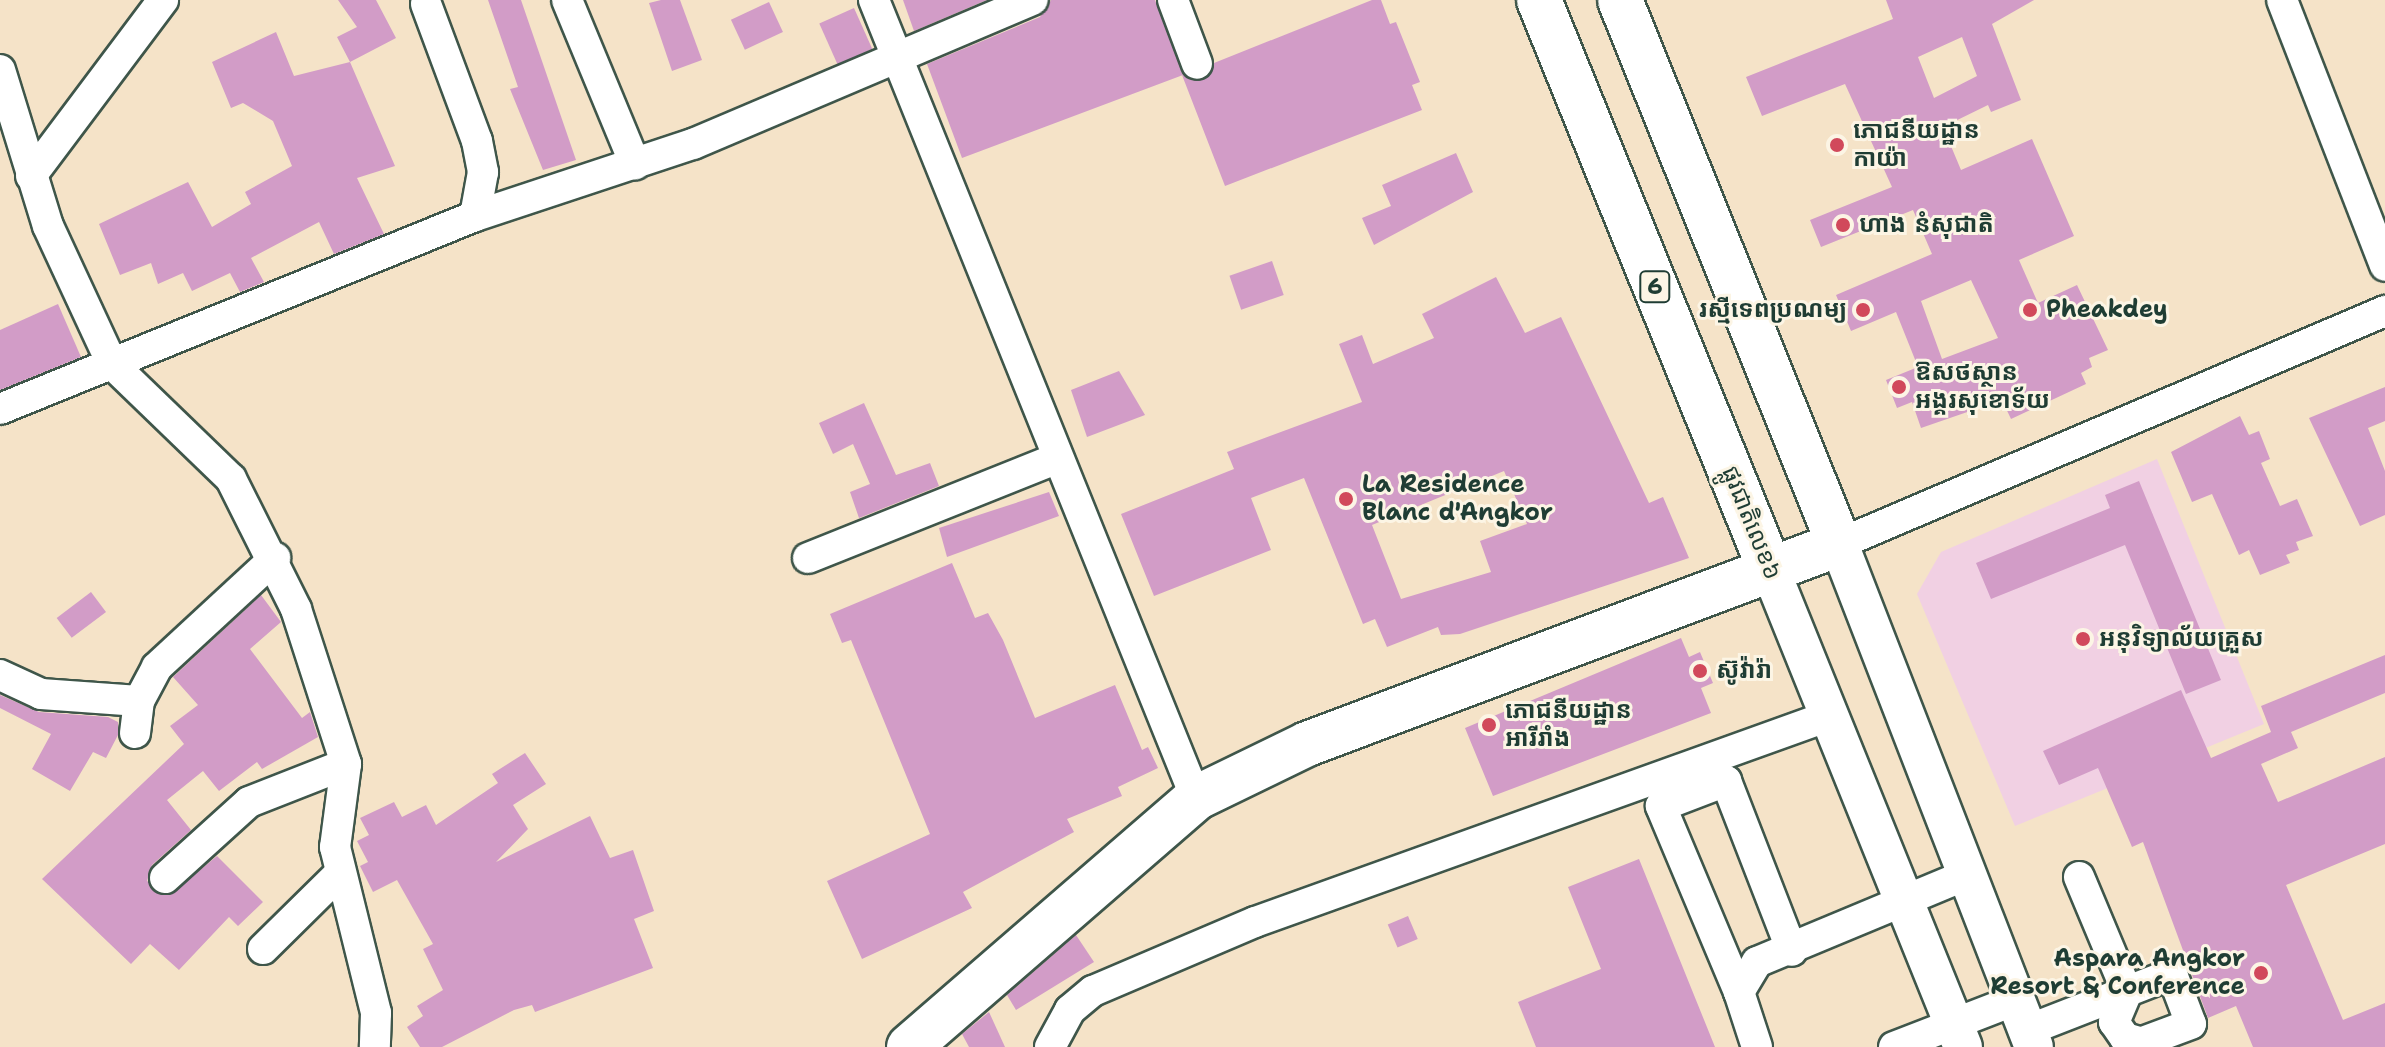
<!DOCTYPE html>
<html>
<head>
<meta charset="utf-8">
<style>
  body { margin:0 }
  #map { position:relative; width:2385px; height:1047px; overflow:hidden; background:#f5e3c8; font-family:"Shantell Sans","Noto Sans Khmer",sans-serif }
  div>[style] { position:absolute }
  .built>* { inset:0; background:#f1d0e3 }
  .building>* { inset:0; background:#d29cc7; transform-origin:0 0 }
  .roads { filter:drop-shadow(2px 0 #3f564a) drop-shadow(-2px 0 #3f564a) drop-shadow(0 2px #3f564a) drop-shadow(0 -2px #3f564a) }
  .minor>* { height:30px; margin:-15px; padding:0 15px; transform-origin:15px; border-radius:15px; background:#fff }
  .major>* { height:38px; margin:-19px; padding:0 19px; transform-origin:19px; border-radius:19px; background:#fff }
  .highway>* { height:44px; margin:-22px; padding:0 22px; transform-origin:22px; border-radius:22px; background:#fff }
  .dots>* { width:22px; height:22px; translate:-50% -50%; box-sizing:border-box; border:4px solid #fcf5e5; border-radius:50% }
  span { translate:-50% -50%; white-space:nowrap; text-align:center; line-height:1.15; -webkit-text-stroke:6px #fcf5e5; paint-order:stroke }
  .shield-label span { padding:2px 6px; background:#fcf5e5; border:2px solid; border-radius:6px; -webkit-text-stroke-width:0 }
  .shield-label { font-size:22px; color:#1f3d34; font-weight:700 }
  .poi-label { font-size:24px; color:#1f3d34; font-weight:700 }
  .left { translate:0 -50%; text-align:left }
  .right { translate:-100% -50%; text-align:right }
  .street-label { font-size:24px; color:#1f3d34 }
</style>
</head>
<body>
<div id="map">
  <div class="built">
    <i style="clip-path:polygon(2157px 459px,2264px 724px,2015px 826px,1917px 594px,1941px 552px)"></i>
  </div>
  <div class="building">
    <i style="clip-path:polygon(338px 0,376px 0,396px 38px,350px 62px,395px 166px,357px 178px,384px 234px,334px 254px,319px 222px,251px 258px,264px 282px,240px 292px,230px 273px,192px 291px,183px 273px,158px 284px,151px 263px,120px 275px,99px 224px,188px 182px,212px 227px,251px 204px,245px 192px,292px 166px,273px 121px,243px 103px,231px 108px,212px 62px,276px 32px,294px 76px,350px 62px,337px 37px,357px 27px)"></i>
    <i style="clip-path:polygon(488px 0,521px 0,576px 160px,543px 170px,510px 89px,518px 87px)"></i>
    <i style="clip-path:polygon(661px 0,680px 0,702px 60px,672px 71px,649px 3px)"></i>
    <i style="clip-path:polygon(903px 0,987px 0,914px 31px)"></i>
    <i style="clip-path:polygon(1051px 0,1155px 0,1183px 75px,962px 158px,927px 64px,1040px 17px)"></i>
    <i style="clip-path:polygon(1372px 0,1381px 0,1390px 24px,1396px 22px,1420px 82px,1412px 85px,1422px 110px,1225px 186px,1182px 75px,1204px 80px,1214px 63px)"></i>
    <i style="clip-path:polygon(evenodd,1886px 0,2034px 0,1992px 24px,2021px 100px,1991px 112px,1988px 105px,1943px 127px,1961px 170px,2032px 139px,2074px 236px,2019px 260px,2038px 303px,2077px 285px,2108px 350px,2089px 358px,2092px 367px,2081px 373px,2086px 384px,2011px 419px,2002px 400px,1921px 428px,1912px 402px,1897px 408px,1886px 380px,1918px 367px,1896px 312px,1851px 331px,1836px 295px,1932px 254px,1913px 210px,1821px 247px,1810px 220px,1892px 187px,1845px 84px,1762px 116px,1746px 77px,1893px 19px,1886px 0,1962px 37px,1977px 76px,1934px 98px,1918px 57px,1962px 37px,1886px 0,1971px 280px,1998px 338px,1942px 359px,1921px 301px,1971px 280px)"></i>
    <i style="left:769px;top:2px;width:33px;height:42px;rotate:65deg"></i>
    <i style="left:854px;top:8px;width:45px;height:38px;rotate:66deg"></i>
    <i style="clip-path:polygon(1456px 153px,1473px 192px,1374px 245px,1362px 218px,1391px 206px,1382px 185px)"></i>
    <i style="left:1272px;top:261px;width:36px;height:45px;rotate:71deg"></i>
    <i style="clip-path:polygon(evenodd,1496px 277px,1525px 333px,1561px 317px,1649px 503px,1663px 497px,1689px 558px,1460px 634px,1441px 635px,1438px 627px,1387px 647px,1375px 619px,1363px 624px,1304px 478px,1251px 498px,1271px 550px,1154px 596px,1121px 514px,1234px 469px,1227px 452px,1362px 402px,1339px 344px,1362px 335px,1373px 364px,1434px 338px,1422px 314px,1496px 277px,1504px 471px,1527px 524px,1480px 541px,1491px 572px,1401px 599px,1372px 525px,1504px 471px)"></i>
    <i style="clip-path:polygon(58px 304px,81px 357px,0 390px,0 330px)"></i>
    <i style="clip-path:polygon(1119px 371px,1145px 415px,1087px 437px,1071px 390px)"></i>
    <i style="clip-path:polygon(2385px 387px,2385px 421px,2368px 428px,2385px 471px,2385px 515px,2360px 526px,2309px 418px)"></i>
    <i style="clip-path:polygon(864px 403px,896px 475px,930px 463px,939px 486px,859px 518px,850px 492px,870px 484px,853px 444px,833px 454px,819px 423px)"></i>
    <i style="clip-path:polygon(2240px 416px,2249px 435px,2259px 431px,2270px 459px,2261px 463px,2280px 506px,2297px 499px,2313px 536px,2296px 542px,2299px 550px,2286px 555px,2290px 563px,2260px 575px,2249px 550px,2239px 555px,2212px 494px,2192px 502px,2171px 452px)"></i>
    <i style="clip-path:polygon(2139px 481px,2221px 680px,2186px 694px,2125px 545px,1991px 599px,1976px 563px,2110px 508px,2105px 495px)"></i>
    <i style="clip-path:polygon(1049px 492px,1059px 516px,947px 557px,939px 528px)"></i>
    <i style="clip-path:polygon(952px 563px,975px 618px,988px 613px,1003px 640px,1035px 718px,1115px 685px,1142px 750px,1148px 747px,1158px 768px,1118px 787px,1122px 796px,1067px 819px,1074px 832px,963px 892px,972px 908px,862px 959px,827px 881px,930px 834px,851px 640px,842px 643px,830px 614px)"></i>
    <i style="left:91px;top:592px;width:25px;height:43px;rotate:53deg"></i>
    <i style="clip-path:polygon(261px 595px,281px 622px,250px 649px,302px 718px,310px 712px,318px 737px,262px 769px,257px 762px,219px 791px,203px 771px,167px 800px,191px 830px,152px 865px,147px 881px,170px 895px,217px 856px,263px 902px,238px 926px,229px 917px,179px 970px,150px 944px,131px 964px,42px 879px,184px 744px,170px 726px,198px 705px,173px 677px)"></i>
    <i style="clip-path:polygon(1681px 638px,1689px 657px,1700px 652px,1713px 683px,1701px 688px,1711px 713px,1493px 796px,1465px 728px)"></i>
    <i style="clip-path:polygon(2385px 655px,2385px 693px,2291px 732px,2298px 748px,2261px 764px,2278px 802px,2385px 757px,2385px 844px,2286px 885px,2343px 1020px,2385px 1003px,2385px 1047px,2253px 1047px,2236px 1006px,2208px 1018px,2143px 842px,2132px 847px,2098px 768px,2059px 785px,2043px 751px,2181px 690px,2211px 758px,2271px 732px,2261px 706px)"></i>
    <i style="clip-path:polygon(0 695px,39px 712px,108px 717px,118px 722px,118px 735px,106px 758px,93px 752px,70px 791px,32px 769px,51px 734px,0 708px)"></i>
    <i style="clip-path:polygon(525px 753px,546px 784px,513px 805px,528px 829px,496px 862px,590px 816px,610px 858px,633px 850px,654px 911px,634px 919px,653px 968px,535px 1012px,532px 1005px,514px 1010px,442px 1047px,420px 1047px,407px 1027px,423px 1016px,417px 1006px,443px 990px,423px 949px,433px 944px,397px 880px,373px 892px,360px 866px,368px 862px,357px 841px,369px 835px,360px 818px,394px 802px,402px 817px,426px 805px,436px 825px,498px 783px,492px 774px)"></i>
    <i style="clip-path:polygon(1639px 859px,1715px 1047px,1536px 1047px,1518px 1002px,1601px 969px,1568px 887px)"></i>
    <i style="left:1408px;top:916px;width:25px;height:22px;rotate:67deg"></i>
    <i style="clip-path:polygon(1076px 935px,1094px 962px,1016px 1010px,1007px 995px)"></i>
    <i style="clip-path:polygon(989px 1012px,1005px 1047px,969px 1047px,962px 1034px)"></i>
  </div>
  <div class="roads">
    <div class="minor">
      <i style="left:567px;top:0;width:178px;rotate:67.5deg"></i>
      <i style="left:874px;top:0;width:861px;rotate:68.03deg"></i>
      <i style="left:1173px;top:0;width:68px;rotate:69.4deg"></i>
      <i style="left:2282px;top:0;width:285px;rotate:68.8deg"></i>
      <i style="left:426px;top:4px;width:146px;rotate:69.6deg"></i>
      <i style="left:477px;top:141px;width:32px;rotate:79deg"></i>
      <i style="left:483px;top:172px;width:45px;rotate:100.3deg"></i>
      <i style="left:0;top:70px;width:163px;rotate:72.9deg"></i>
      <i style="left:48px;top:226px;width:152px;rotate:65.1deg"></i>
      <i style="left:112px;top:364px;width:165px;rotate:44deg"></i>
      <i style="left:231px;top:479px;width:145px;rotate:63.4deg"></i>
      <i style="left:296px;top:609px;width:163px;rotate:72.1deg"></i>
      <i style="left:346px;top:764px;width:84px;rotate:97.5deg"></i>
      <i style="left:335px;top:847px;width:171px;rotate:76.1deg"></i>
      <i style="left:376px;top:1013px;width:34px;rotate:92deg"></i>
      <i style="left:31px;top:176px;width:220px;rotate:-53.1deg"></i>
      <i style="left:0;top:409px;width:513px;rotate:-22.11deg"></i>
      <i style="left:475px;top:216px;width:230px;rotate:-18.3deg"></i>
      <i style="left:693px;top:144px;width:369px;rotate:-23deg"></i>
      <i style="left:1839px;top:544px;width:594px;rotate:-23.11deg"></i>
      <i style="left:808px;top:558px;width:267px;rotate:-21.8deg"></i>
      <i style="left:0;top:675px;width:45px;rotate:24.9deg"></i>
      <i style="left:41px;top:694px;width:98px;rotate:4.1deg"></i>
      <i style="left:135px;top:733px;width:32px;rotate:-83deg"></i>
      <i style="left:139px;top:701px;width:38px;rotate:-62deg"></i>
      <i style="left:157px;top:667px;width:161px;rotate:-42.7deg"></i>
      <i style="left:2079px;top:877px;width:125px;rotate:67.3deg"></i>
      <i style="left:2127px;top:992px;width:33px;rotate:113deg"></i>
      <i style="left:2114px;top:1022px;width:19px;rotate:55deg"></i>
      <i style="left:2125px;top:1038px;width:25px;rotate:16deg"></i>
      <i style="left:165px;top:878px;width:113px;rotate:-42.1deg"></i>
      <i style="left:249px;top:802px;width:104px;rotate:-21.4deg"></i>
      <i style="left:263px;top:949px;width:107px;rotate:-44.6deg"></i>
      <i style="left:1739px;top:992px;width:202px;rotate:-112.8deg"></i>
      <i style="left:1661px;top:806px;width:70px;rotate:-21deg"></i>
      <i style="left:1726px;top:781px;width:182px;rotate:68.8deg"></i>
      <i style="left:2028px;top:1030px;width:155px;rotate:-21.3deg"></i>
      <i style="left:2172px;top:974px;width:53px;rotate:69.2deg"></i>
      <i style="left:2191px;top:1024px;width:66px;rotate:159.6deg"></i>
      <i style="left:1050px;top:1047px;width:42px;rotate:-61.6deg"></i>
      <i style="left:1070px;top:1010px;width:30px;rotate:-40deg"></i>
      <i style="left:1093px;top:991px;width:176px;rotate:-23.1deg"></i>
      <i style="left:1255px;top:922px;width:610px;rotate:-19.74deg"></i>
      <i style="left:1757px;top:1047px;width:58px;rotate:-108.1deg"></i>
      <i style="left:1739px;top:992px;width:35px;rotate:-59deg"></i>
      <i style="left:1757px;top:962px;width:226px;rotate:-22.6deg"></i>
      <i style="left:1894px;top:1047px;width:131px;rotate:-21.1deg"></i>
    </div>
    <div class="major">
      <i style="left:1839px;top:544px;width:539px;rotate:68.81deg"></i>
      <i style="left:1772px;top:574px;width:510px;rotate:68.01deg"></i>
    </div>
    <div class="highway">
      <i style="left:1539px;top:0;width:619px;rotate:67.91deg"></i>
      <i style="left:909px;top:1047px;width:380px;rotate:-40.9deg"></i>
      <i style="left:1196px;top:798px;width:123px;rotate:-25.9deg"></i>
      <i style="left:1307px;top:744px;width:568px;rotate:-20.6deg"></i>
      <i style="left:1839px;top:544px;width:586px;rotate:-111.93deg"></i>
    </div>
  </div>
  <div class="dots">
    <i style="left:1837px;top:145px;background:#d1495b"></i>
    <i style="left:1843px;top:225px;background:#d1495b"></i>
    <i style="left:1863px;top:310px;background:#d1495b"></i>
    <i style="left:2030px;top:310px;background:#d1495b"></i>
    <i style="left:1899px;top:387px;background:#d1495b"></i>
    <i style="left:1346px;top:499px;background:#d1495b"></i>
    <i style="left:2083px;top:639px;background:#d1495b"></i>
    <i style="left:1700px;top:671px;background:#d1495b"></i>
    <i style="left:1489px;top:725px;background:#d1495b"></i>
    <i style="left:2261px;top:973px;background:#d1495b"></i>
  </div>
  <div class="shield-label">
    <span style="left:1655px;top:287px">6</span>
  </div>
  <div class="poi-label">
    <span class="left" style="left:1853px;top:145px">ភោជនីយដ្ឋាន<br>កាយ៉ា</span>
    <span class="left" style="left:1859px;top:225px">ហាង នំសុជាតិ</span>
    <span class="right" style="left:1847px;top:310px">រស្មីទេពប្រណម្យ</span>
    <span class="left" style="left:2046px;top:310px">Pheakdey</span>
    <span class="left" style="left:1915px;top:387px">ឱសថស្ថាន<br>អង្គរសុខោទ័យ</span>
    <span class="left" style="left:1362px;top:499px">La Residence<br>Blanc d'Angkor</span>
    <span class="left" style="left:2099px;top:639px">អនុវិទ្យាល័យគ្រួស</span>
    <span class="left" style="left:1716px;top:671px">ស៊ូវ៉ារ៉ា</span>
    <span class="left" style="left:1505px;top:725px">ភោជនីយដ្ឋាន<br>អារីរាំង</span>
    <span class="right" style="left:2245px;top:973px">Aspara Angkor<br>Resort &amp; Conference</span>
  </div>
  <div class="street-label">
    <span style="left:1751px;top:523px;rotate:68deg">ផ្លូវជាតិលេខ៦</span>
  </div>
</div>
</body>
</html>
